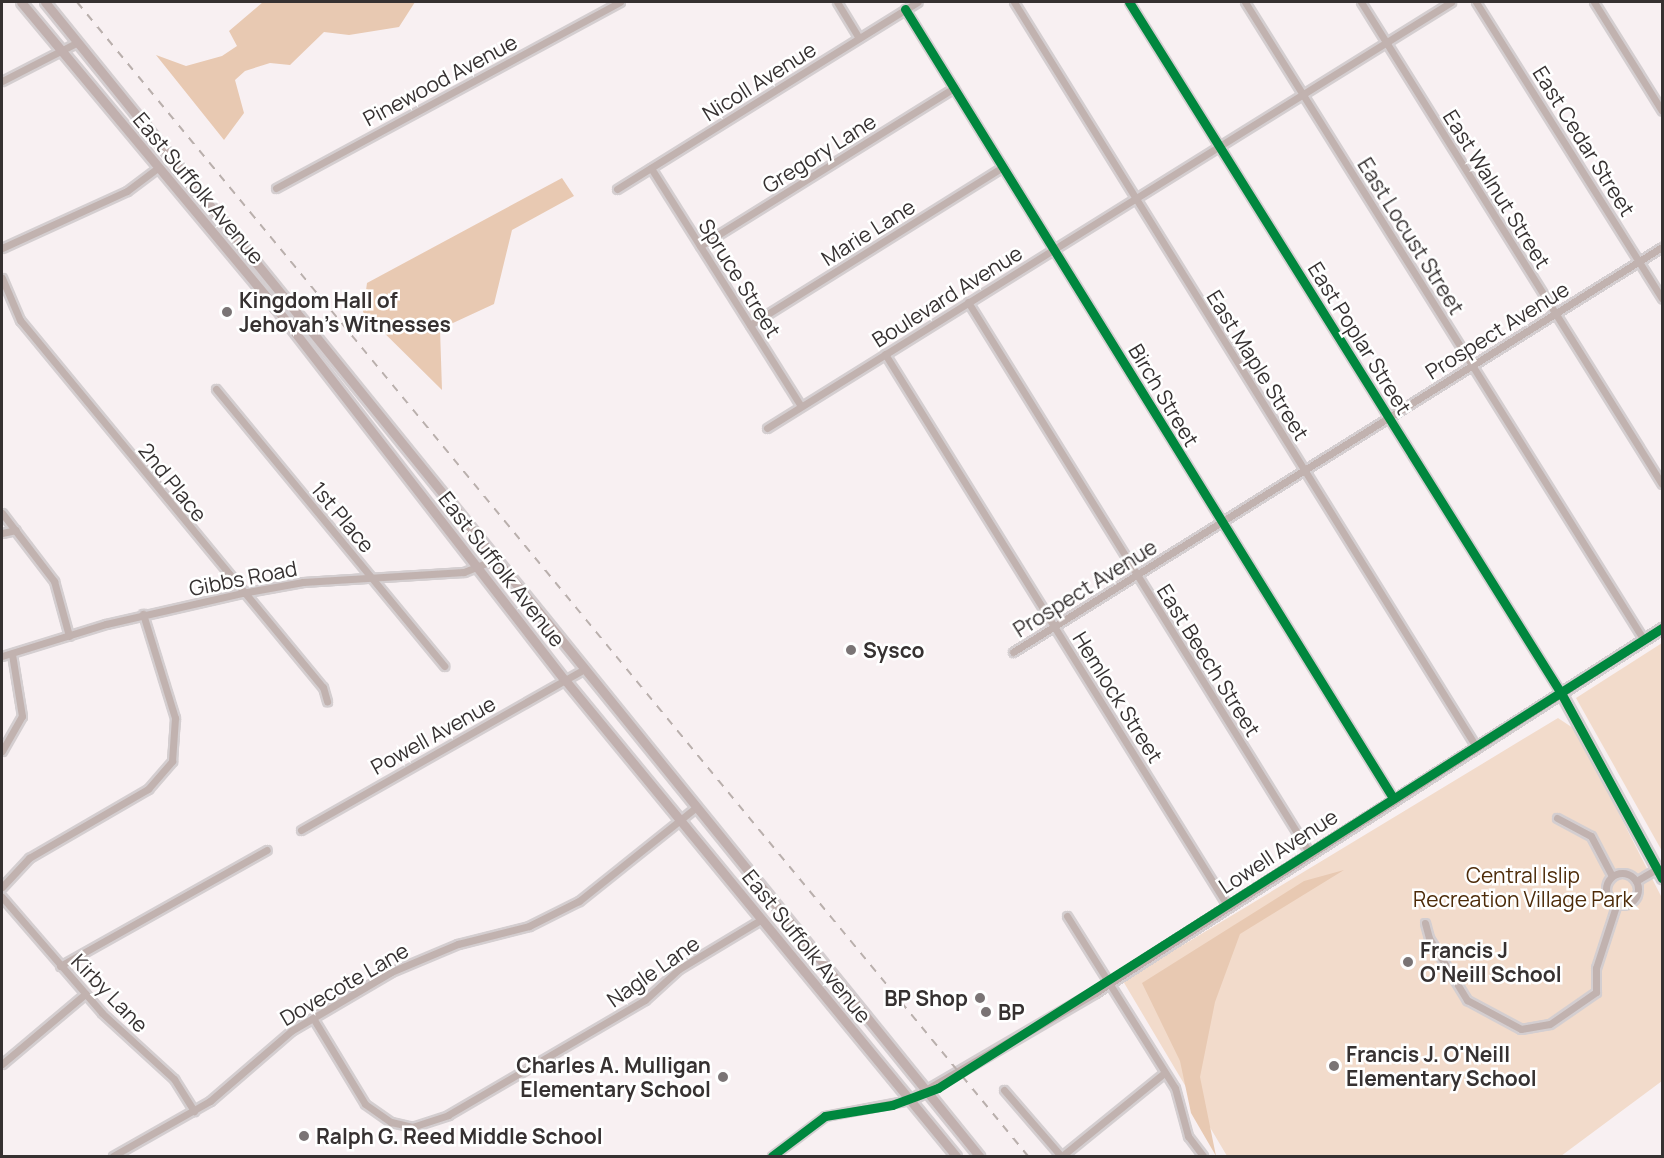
<!DOCTYPE html>
<html>
<head>
<meta charset="utf-8">
<style>
  body { margin:0 }
  #map { position:relative; width:1664px; height:1158px; overflow:hidden; background:#f8f0f2; font-family:Manrope,sans-serif }
  div>[style] { position:absolute }
  .green>* { inset:0; background:#f2dbcb }
  .forest>* { inset:0; background:#e8c9b2 }
  .roads { filter:drop-shadow(2px 0 #d4ced0) drop-shadow(-2px 0 #d4ced0) drop-shadow(0 2px #d4ced0) drop-shadow(0 -2px #d4ced0) }
  .street>* { height:7px; margin:-3.5px; padding:0 3.5px; transform-origin:3.5px; border-radius:3.5px; background:#c1b2af }
  .street>.ring { margin:-3.5px; padding:0; box-sizing:content-box; background:none; border:7px solid #c1b2af; border-radius:50% }
  .secondary>* { height:9px; margin:-4.5px; padding:0 4.5px; transform-origin:4.5px; border-radius:4.5px; background:#c1b0ae }
  .rail>* { height:2px; margin-top:-1px; transform-origin:0; background:repeating-linear-gradient(90deg,#b9afac 0 8px,transparent 0 16px) }
  .cycleway>* { height:9px; margin:-4.5px; padding:0 4.5px; transform-origin:4.5px; border-radius:4.5px; background:#00873e }
  .dots>* { width:16px; height:16px; translate:-50% -50%; box-sizing:border-box; border:3px solid #fff; border-radius:50% }
  span { translate:-50% -50%; white-space:nowrap; text-align:center; line-height:1.15; -webkit-text-stroke:5px #fff; paint-order:stroke }
  .street-label { font-size:21px; color:#363131 }
  .poi-label { font-size:21px; color:#363131; font-weight:700 }
  .left { translate:0 -50%; text-align:left }
  .right { translate:-100% -50%; text-align:right }
  .park-label { font-size:21px; color:#4d2b09 }
  .frame { position:absolute; inset:0; border:3px solid #363131; pointer-events:none }
</style>
</head>
<body>
<div id="map">
  <div class="green">
    <i style="clip-path:polygon(1662px 643px,1662px 851px,1576px 698px)"></i>
    <i style="clip-path:polygon(1558px 718px,1573px 728px,1587px 751px,1662px 898px,1662px 1081px,1561px 1156px,1227px 1156px,1120px 976px,1183px 945px)"></i>
  </div>
  <div class="forest">
    <i style="clip-path:polygon(263px 2px,415px 2px,399px 27px,349px 35px,324px 32px,290px 65px,270px 63px,245px 71px,235px 80px,244px 113px,224px 140px,156px 55px,186px 66px,222px 56px,237px 46px,229px 31px)"></i>
    <i style="clip-path:polygon(562px 178px,574px 196px,512px 230px,494px 304px,440px 329px,442px 390px,363px 312px,367px 283px)"></i>
    <i style="clip-path:polygon(1344px 870px,1240px 934px,1215px 1002px,1200px 1077px,1216px 1156px,1191px 1113px,1180px 1061px,1142px 983px,1304px 881px)"></i>
  </div>
  <div class="roads">
    <div class="street">
      <i style="left:837px;top:2px;width:42px;rotate:58.6deg"></i>
      <i style="left:1014px;top:2px;width:874px;rotate:58.18deg"></i>
      <i style="left:1129px;top:2px;width:815px;rotate:57.99deg"></i>
      <i style="left:1245px;top:2px;width:752px;rotate:57.98deg"></i>
      <i style="left:1361px;top:2px;width:568px;rotate:58.02deg"></i>
      <i style="left:1476px;top:2px;width:350px;rotate:57.9deg"></i>
      <i style="left:1594px;top:2px;width:128px;rotate:58deg"></i>
      <i style="left:905px;top:9px;width:928px;rotate:58.26deg"></i>
      <i style="left:2px;top:81px;width:85px;rotate:-27.2deg"></i>
      <i style="left:651px;top:168px;width:281px;rotate:57.8deg"></i>
      <i style="left:276px;top:188px;width:391px;rotate:-28.4deg"></i>
      <i style="left:617px;top:189px;width:354px;rotate:-31.9deg"></i>
      <i style="left:700px;top:246px;width:299px;rotate:-31.9deg"></i>
      <i style="left:2px;top:248px;width:137px;rotate:-24.5deg"></i>
      <i style="left:127px;top:191px;width:40px;rotate:-37deg"></i>
      <i style="left:2px;top:278px;width:46px;rotate:66.8deg"></i>
      <i style="left:20px;top:320px;width:476px;rotate:50.5deg"></i>
      <i style="left:323px;top:687px;width:15px;rotate:74deg"></i>
      <i style="left:968px;top:302px;width:647px;rotate:58.2deg"></i>
      <i style="left:750px;top:325px;width:298px;rotate:-32deg"></i>
      <i style="left:885px;top:354px;width:649px;rotate:58.17deg"></i>
      <i style="left:216px;top:389px;width:359px;rotate:50.5deg"></i>
      <i style="left:767px;top:428px;width:806px;rotate:-31.91deg"></i>
      <i style="left:2px;top:513px;width:86px;rotate:52.6deg"></i>
      <i style="left:54px;top:581px;width:57px;rotate:74.7deg"></i>
      <i style="left:2px;top:533px;width:14px;rotate:-12deg"></i>
      <i style="left:1013px;top:652px;width:765px;rotate:-31.97deg"></i>
      <i style="left:2px;top:656px;width:109px;rotate:-17.1deg"></i>
      <i style="left:106px;top:624px;width:139px;rotate:-12.8deg"></i>
      <i style="left:242px;top:593px;width:62px;rotate:-10.2deg"></i>
      <i style="left:303px;top:582px;width:161px;rotate:-3.6deg"></i>
      <i style="left:464px;top:572px;width:32px;rotate:-22deg"></i>
      <i style="left:2px;top:751px;width:40px;rotate:-60.3deg"></i>
      <i style="left:22px;top:716px;width:63px;rotate:-99.2deg"></i>
      <i style="left:1557px;top:818px;width:38px;rotate:28deg"></i>
      <i style="left:1591px;top:836px;width:45px;rotate:62.3deg"></i>
      <i style="left:301px;top:830px;width:322px;rotate:-29.6deg"></i>
      <i class="ring" style="left:1606px;top:873px;width:25px;height:25px"></i>
      <i style="left:1636px;top:881px;width:24px;rotate:-30deg"></i>
      <i style="left:2px;top:887px;width:40px;rotate:-47deg"></i>
      <i style="left:29px;top:858px;width:138px;rotate:-30.1deg"></i>
      <i style="left:148px;top:789px;width:37px;rotate:-49deg"></i>
      <i style="left:172px;top:761px;width:43px;rotate:-86deg"></i>
      <i style="left:175px;top:718px;width:109px;rotate:-107.1deg"></i>
      <i style="left:2px;top:897px;width:153px;rotate:49.2deg"></i>
      <i style="left:102px;top:1013px;width:98px;rotate:42.5deg"></i>
      <i style="left:174px;top:1079px;width:38px;rotate:58deg"></i>
      <i style="left:1067px;top:916px;width:203px;rotate:57.9deg"></i>
      <i style="left:1175px;top:1088px;width:50px;rotate:74.8deg"></i>
      <i style="left:1188px;top:1136px;width:25px;rotate:53deg"></i>
      <i style="left:1425px;top:923px;width:16px;rotate:75deg"></i>
      <i style="left:1429px;top:938px;width:73px;rotate:58.5deg"></i>
      <i style="left:1467px;top:1000px;width:61px;rotate:28.2deg"></i>
      <i style="left:1521px;top:1029px;width:29px;rotate:-10deg"></i>
      <i style="left:1550px;top:1024px;width:56px;rotate:-34.8deg"></i>
      <i style="left:1596px;top:992px;width:24px;rotate:-90deg"></i>
      <i style="left:1596px;top:968px;width:68px;rotate:-72.1deg"></i>
      <i style="left:60px;top:966px;width:237px;rotate:-29.3deg"></i>
      <i style="left:313px;top:1018px;width:100px;rotate:58.8deg"></i>
      <i style="left:365px;top:1104px;width:32px;rotate:35deg"></i>
      <i style="left:391px;top:1122px;width:22px;rotate:13deg"></i>
      <i style="left:412px;top:1127px;width:38px;rotate:-18deg"></i>
      <i style="left:448px;top:1115px;width:228px;rotate:-30.3deg"></i>
      <i style="left:645px;top:1000px;width:46px;rotate:-42.4deg"></i>
      <i style="left:679px;top:969px;width:97px;rotate:-31.1deg"></i>
      <i style="left:2px;top:1064px;width:109px;rotate:-40.1deg"></i>
      <i style="left:1004px;top:1090px;width:87px;rotate:49.2deg"></i>
      <i style="left:113px;top:1156px;width:112px;rotate:-29.6deg"></i>
      <i style="left:210px;top:1101px;width:107px;rotate:-40.8deg"></i>
      <i style="left:291px;top:1031px;width:116px;rotate:-30.5deg"></i>
      <i style="left:391px;top:972px;width:73px;rotate:-22.7deg"></i>
      <i style="left:458px;top:944px;width:73px;rotate:-14.2deg"></i>
      <i style="left:529px;top:926px;width:56px;rotate:-26.6deg"></i>
      <i style="left:579px;top:901px;width:147px;rotate:-38.7deg"></i>
      <i style="left:772px;top:1156px;width:66px;rotate:-37deg"></i>
      <i style="left:825px;top:1116px;width:86px;rotate:-10.7deg"></i>
      <i style="left:1062px;top:1156px;width:132px;rotate:-39.1deg"></i>
    </div>
    <div class="secondary">
      <i style="left:21px;top:2px;width:398px;rotate:50.2deg"></i>
      <i style="left:276px;top:308px;width:471px;rotate:52.2deg"></i>
      <i style="left:565px;top:680px;width:616px;rotate:50.6deg"></i>
      <i style="left:45px;top:2px;width:1485px;rotate:51.01deg"></i>
      <i style="left:1561px;top:693px;width:211px;rotate:61.4deg"></i>
      <i style="left:910px;top:1100px;width:214px;rotate:-30.3deg"></i>
      <i style="left:1095px;top:992px;width:674px;rotate:-32.7deg"></i>
    </div>
  </div>
  <div class="rail">
    <i style="left:77px;top:2px;width:1495px;rotate:50.51deg"></i>
  </div>
  <div class="cycleway">
    <i style="left:1129px;top:2px;width:815px;rotate:57.99deg"></i>
    <i style="left:1561px;top:693px;width:211px;rotate:61.4deg"></i>
    <i style="left:905px;top:9px;width:928px;rotate:58.26deg"></i>
    <i style="left:772px;top:1156px;width:66px;rotate:-37deg"></i>
    <i style="left:825px;top:1116px;width:68px;rotate:-9.3deg"></i>
    <i style="left:892px;top:1105px;width:49px;rotate:-20.3deg"></i>
    <i style="left:938px;top:1088px;width:858px;rotate:-32.43deg"></i>
  </div>
  <div class="dots">
    <i style="left:227px;top:312px;background:#7a7475"></i>
    <i style="left:851px;top:650px;background:#7a7475"></i>
    <i style="left:1408px;top:962px;background:#7a7475"></i>
    <i style="left:980px;top:998px;background:#7a7475"></i>
    <i style="left:986px;top:1012px;background:#7a7475"></i>
    <i style="left:1334px;top:1066px;background:#7a7475"></i>
    <i style="left:723px;top:1077px;background:#7a7475"></i>
    <i style="left:304px;top:1136px;background:#7a7475"></i>
  </div>
  <div class="street-label">
    <span style="left:440px;top:80px;rotate:-28deg">Pinewood Avenue</span>
    <span style="left:759px;top:81px;rotate:-32deg">Nicoll Avenue</span>
    <span style="left:1584px;top:141px;rotate:58deg">East Cedar Street</span>
    <span style="left:819px;top:153px;rotate:-32deg">Gregory Lane</span>
    <span style="left:199px;top:188px;rotate:50deg">East Suffolk Avenue</span>
    <span style="left:1497px;top:189px;rotate:58deg">East Walnut Street</span>
    <span style="left:868px;top:232px;rotate:-32deg">Marie Lane</span>
    <span style="left:1411px;top:236px;rotate:58deg">East Locust Street</span>
    <span style="left:740px;top:278px;rotate:58deg">Spruce Street</span>
    <span style="left:947px;top:296px;rotate:-32deg">Boulevard Avenue</span>
    <span style="left:1497px;top:330px;rotate:-32deg">Prospect Avenue</span>
    <span style="left:1360px;top:338px;rotate:58deg">East Poplar Street</span>
    <span style="left:1258px;top:365px;rotate:58deg">East Maple Street</span>
    <span style="left:1164px;top:395px;rotate:59deg">Birch Street</span>
    <span style="left:173px;top:482px;rotate:51deg">2nd Place</span>
    <span style="left:343px;top:517px;rotate:50deg">1st Place</span>
    <span style="left:502px;top:569px;rotate:52deg">East Suffolk Avenue</span>
    <span style="left:243px;top:578px;rotate:-11deg">Gibbs Road</span>
    <span style="left:1085px;top:588px;rotate:-32deg">Prospect Avenue</span>
    <span style="left:1209px;top:660px;rotate:58deg">East Beech Street</span>
    <span style="left:1118px;top:697px;rotate:58deg">Hemlock Street</span>
    <span style="left:433px;top:735px;rotate:-29deg">Powell Avenue</span>
    <span style="left:1278px;top:851px;rotate:-33deg">Lowell Avenue</span>
    <span style="left:807px;top:946px;rotate:51deg">East Suffolk Avenue</span>
    <span style="left:653px;top:971px;rotate:-35deg">Nagle Lane</span>
    <span style="left:344px;top:984px;rotate:-30deg">Dovecote Lane</span>
    <span style="left:110px;top:993px;rotate:46deg">Kirby Lane</span>
  </div>
  <div class="poi-label">
    <span class="left" style="left:239px;top:312px">Kingdom Hall of<br>Jehovah’s Witnesses</span>
    <span class="left" style="left:863px;top:650px">Sysco</span>
    <span class="left" style="left:1420px;top:962px">Francis J<br>O'Neill School</span>
    <span class="right" style="left:968px;top:998px">BP Shop</span>
    <span class="left" style="left:998px;top:1012px">BP</span>
    <span class="left" style="left:1346px;top:1066px">Francis J. O'Neill<br>Elementary School</span>
    <span class="right" style="left:711px;top:1077px">Charles A. Mulligan<br>Elementary School</span>
    <span class="left" style="left:316px;top:1136px">Ralph G. Reed Middle School</span>
  </div>
  <div class="park-label">
    <span style="left:1523px;top:887px">Central Islip<br>Recreation Village Park</span>
  </div>
  <div class="frame"></div>
</div>
</body>
</html>
